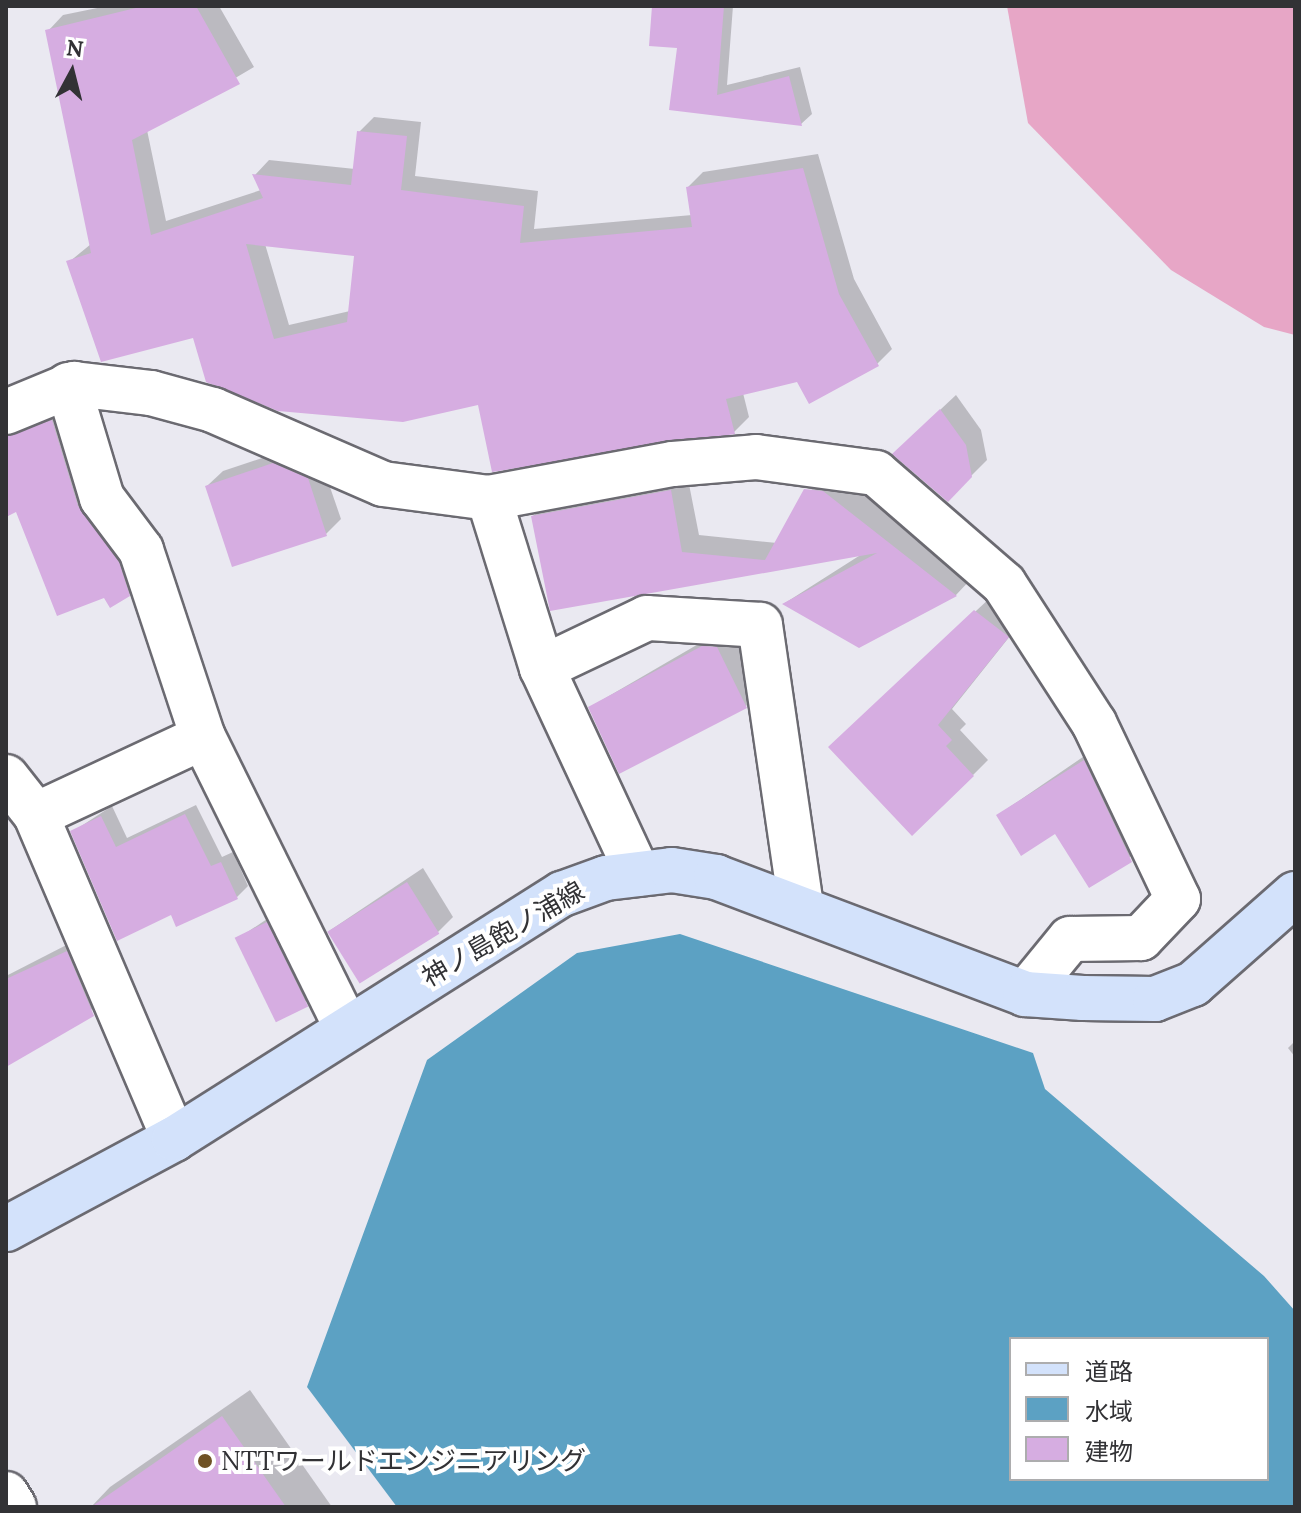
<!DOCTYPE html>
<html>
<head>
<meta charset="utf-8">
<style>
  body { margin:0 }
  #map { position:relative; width:1301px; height:1513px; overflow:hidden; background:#eae9f1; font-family:Lora,"Noto Sans JP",serif }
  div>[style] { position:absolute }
  .forest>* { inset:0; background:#e7a6c6 }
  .water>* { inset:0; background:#5ca1c3 }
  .shadow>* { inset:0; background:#0003 }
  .building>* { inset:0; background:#d6ade1; transform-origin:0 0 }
  .roads { filter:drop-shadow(2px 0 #6b6a71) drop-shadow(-2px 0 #6b6a71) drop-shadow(0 2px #6b6a71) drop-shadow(0 -2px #6b6a71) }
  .minor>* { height:44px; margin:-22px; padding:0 22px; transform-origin:22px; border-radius:22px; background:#fff }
  .major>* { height:44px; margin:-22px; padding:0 22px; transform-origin:22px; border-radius:22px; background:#d3e2fb }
  .dots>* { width:22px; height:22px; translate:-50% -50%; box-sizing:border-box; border:4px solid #fff; border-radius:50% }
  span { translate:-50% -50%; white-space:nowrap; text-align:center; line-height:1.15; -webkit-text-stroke:8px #fff; paint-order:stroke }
  .street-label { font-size:26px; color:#323235 }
  .poi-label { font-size:26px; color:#323235 }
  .left { translate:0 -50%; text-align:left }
  .frame { position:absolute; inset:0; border:8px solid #323235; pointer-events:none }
  .legend { position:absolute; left:1009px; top:1337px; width:260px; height:144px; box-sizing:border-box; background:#fff; border:2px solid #adadae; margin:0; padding:10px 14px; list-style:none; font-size:24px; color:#323235 }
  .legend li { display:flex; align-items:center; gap:16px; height:40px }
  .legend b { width:40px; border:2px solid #adadae }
  .north { position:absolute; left:32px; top:32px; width:80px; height:80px; -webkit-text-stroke:6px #fff; paint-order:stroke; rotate:7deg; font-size:22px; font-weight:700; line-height:32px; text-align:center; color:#323235 }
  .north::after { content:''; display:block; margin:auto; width:28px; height:36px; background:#323235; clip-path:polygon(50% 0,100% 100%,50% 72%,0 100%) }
</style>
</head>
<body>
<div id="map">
  <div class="forest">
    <i style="clip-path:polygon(1007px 6px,1295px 6px,1295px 335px,1264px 327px,1171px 270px,1028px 123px)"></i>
  </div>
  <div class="water">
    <i style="clip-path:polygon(evenodd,680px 934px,1033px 1053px,1045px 1089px,1264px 1276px,1295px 1311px,1295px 1507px,397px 1507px,307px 1387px,427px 1060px,577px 953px,680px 934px,1011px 1339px,1267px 1339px,1267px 1479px,1011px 1479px,1011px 1339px)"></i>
  </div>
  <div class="shadow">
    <i style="clip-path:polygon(evenodd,107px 6px,219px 6px,254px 67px,147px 130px,166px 221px,261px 190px,255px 175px,269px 160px,355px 169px,359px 132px,374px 117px,421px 122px,415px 176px,538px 191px,534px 229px,692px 215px,688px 187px,703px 172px,818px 154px,854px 279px,892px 349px,877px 364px,743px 393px,749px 417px,734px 432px,479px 402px,194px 335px,69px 262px,91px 244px,48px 31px,63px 15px,107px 6px,265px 244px,356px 254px,350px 311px,289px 325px,265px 244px)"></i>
    <i style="clip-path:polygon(654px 6px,733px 6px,727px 85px,800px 67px,812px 114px,801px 124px,671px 108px,679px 46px)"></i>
    <i style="clip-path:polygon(956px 395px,981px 430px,987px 460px,948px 499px,909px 439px)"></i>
    <i style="clip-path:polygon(67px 406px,144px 580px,129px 595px,104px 595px,17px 510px,6px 517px,6px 423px)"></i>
    <i style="clip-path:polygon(289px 449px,322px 464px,341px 519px,326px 534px,207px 486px,223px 471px)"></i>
    <i style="clip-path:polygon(823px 472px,841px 475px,972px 578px,956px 595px,859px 646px,785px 603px,862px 554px,552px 609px,533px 516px,551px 499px,687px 474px,699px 535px,777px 543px)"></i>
    <i style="clip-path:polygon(991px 597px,1022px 621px,952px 709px,966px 724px,960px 730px,988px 760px,973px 775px,846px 732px)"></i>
    <i style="clip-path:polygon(719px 632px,732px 633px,761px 691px,746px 706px,590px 707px)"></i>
    <i style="clip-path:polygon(1099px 746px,1146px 845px,1090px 886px,1056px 832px,998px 815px)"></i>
    <i style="clip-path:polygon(196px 805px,222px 857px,233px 852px,248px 886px,237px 897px,172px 912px,72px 832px,112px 806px,127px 838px)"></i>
    <i style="clip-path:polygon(423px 868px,453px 917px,438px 932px,329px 931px)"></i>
    <i style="clip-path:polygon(282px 909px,322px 990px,279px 1020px,237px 939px)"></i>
    <i style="clip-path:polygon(82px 937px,108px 999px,6px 1064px,6px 976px)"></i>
    <i style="clip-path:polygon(1295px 1041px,1295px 1057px,1288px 1048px)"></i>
    <i style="clip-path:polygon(250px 1390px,332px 1507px,91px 1507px,110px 1487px)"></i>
  </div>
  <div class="building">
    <i style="clip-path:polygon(evenodd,144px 6px,196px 6px,240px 84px,132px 140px,151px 235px,263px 198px,252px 174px,351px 185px,357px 131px,407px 136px,401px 190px,524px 206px,520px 243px,692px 227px,686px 187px,803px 168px,839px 294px,879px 366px,809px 404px,797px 382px,726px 399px,735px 434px,492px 472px,478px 405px,403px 422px,278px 411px,206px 382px,193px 338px,101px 362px,66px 261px,91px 253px,45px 30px,144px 6px,246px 244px,354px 256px,347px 322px,274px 339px,246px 244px)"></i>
    <i style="clip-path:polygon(652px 6px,724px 6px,717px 95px,789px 76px,802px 126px,669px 110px,677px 48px,649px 46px)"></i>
    <i style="clip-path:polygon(940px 409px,966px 445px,972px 477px,948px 502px,892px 454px)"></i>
    <i style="clip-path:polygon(52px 420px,78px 506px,119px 562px,130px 596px,110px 608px,104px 598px,57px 616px,16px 512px,6px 517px,6px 436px)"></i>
    <i style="clip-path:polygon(273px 463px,308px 478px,327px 536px,232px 567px,205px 486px)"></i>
    <i style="clip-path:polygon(804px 489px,823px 491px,957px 596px,859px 648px,782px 604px,877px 553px,550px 611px,531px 516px,671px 490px,682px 552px,765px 560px)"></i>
    <i style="clip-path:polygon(974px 610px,1009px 637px,938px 725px,952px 740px,946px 746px,974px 776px,912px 836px,828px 747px)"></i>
    <i style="clip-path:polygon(702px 646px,717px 647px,747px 708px,619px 774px,588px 707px)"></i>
    <i style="clip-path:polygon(1084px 760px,1132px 862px,1089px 888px,1055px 834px,1021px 856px,996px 815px)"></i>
    <i style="clip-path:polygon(185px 814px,211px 866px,221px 862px,238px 899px,176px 927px,171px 915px,117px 941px,70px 831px,101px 816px,116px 847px)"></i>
    <i style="left:407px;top:882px;width:61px;height:94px;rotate:58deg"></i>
    <i style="left:267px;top:922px;width:94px;height:36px;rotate:64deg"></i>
    <i style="clip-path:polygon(67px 951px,94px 1016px,6px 1067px,6px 979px)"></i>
    <i style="clip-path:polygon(222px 1416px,286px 1507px,91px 1507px)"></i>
  </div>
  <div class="roads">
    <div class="minor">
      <i style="left:68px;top:385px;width:118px;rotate:73.3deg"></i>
      <i style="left:102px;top:498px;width:65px;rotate:53.1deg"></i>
      <i style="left:141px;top:550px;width:197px;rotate:71.7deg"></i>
      <i style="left:203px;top:737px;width:322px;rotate:63.7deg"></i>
      <i style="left:6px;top:412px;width:74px;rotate:-22.4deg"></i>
      <i style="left:74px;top:384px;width:78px;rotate:6.7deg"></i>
      <i style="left:151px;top:393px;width:64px;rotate:15.3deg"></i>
      <i style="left:213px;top:410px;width:185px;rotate:23.5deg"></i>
      <i style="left:383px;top:484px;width:107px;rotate:7.5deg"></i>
      <i style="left:489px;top:498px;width:187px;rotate:-10.5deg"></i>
      <i style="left:673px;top:464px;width:83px;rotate:-4.8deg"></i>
      <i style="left:756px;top:457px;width:121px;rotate:7.6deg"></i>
      <i style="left:876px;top:473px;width:169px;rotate:40.9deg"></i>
      <i style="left:1004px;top:584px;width:166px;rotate:57.1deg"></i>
      <i style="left:1094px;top:723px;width:195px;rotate:64.5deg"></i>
      <i style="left:1178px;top:899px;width:54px;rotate:133.5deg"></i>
      <i style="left:1141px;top:938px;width:71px;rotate:179.2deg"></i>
      <i style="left:1070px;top:939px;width:71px;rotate:129.3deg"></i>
      <i style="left:489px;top:498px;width:178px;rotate:72.7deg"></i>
      <i style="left:542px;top:668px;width:227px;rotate:65deg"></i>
      <i style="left:542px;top:668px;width:116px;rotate:-25.5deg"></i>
      <i style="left:647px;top:618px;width:113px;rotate:3.5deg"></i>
      <i style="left:760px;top:625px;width:283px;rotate:81.7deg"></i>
      <i style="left:6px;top:777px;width:48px;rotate:51.7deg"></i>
      <i style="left:36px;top:815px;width:352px;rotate:66.9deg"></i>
      <i style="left:36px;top:815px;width:184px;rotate:-25deg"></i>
      <i style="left:6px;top:1494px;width:15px;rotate:58deg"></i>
    </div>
    <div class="major">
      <i style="left:6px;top:1229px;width:191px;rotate:-28.2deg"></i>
      <i style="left:174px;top:1139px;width:459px;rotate:-32.3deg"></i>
      <i style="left:562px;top:894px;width:47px;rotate:-20deg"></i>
      <i style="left:606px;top:878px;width:66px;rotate:-6.9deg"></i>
      <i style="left:672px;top:870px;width:45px;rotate:9deg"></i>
      <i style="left:716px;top:877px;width:330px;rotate:20.7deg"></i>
      <i style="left:1025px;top:994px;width:58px;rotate:3.9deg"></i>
      <i style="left:1083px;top:998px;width:72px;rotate:0.8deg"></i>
      <i style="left:1155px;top:999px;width:41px;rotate:-21.5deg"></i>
      <i style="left:1193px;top:984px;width:136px;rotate:-41.4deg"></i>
    </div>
  </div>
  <div class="dots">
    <i style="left:205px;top:1461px;background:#6f5225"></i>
  </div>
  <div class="street-label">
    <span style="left:503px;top:934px;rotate:-30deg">神ノ島飽ノ浦線</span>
  </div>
  <div class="poi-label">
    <span class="left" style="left:221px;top:1461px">NTTワールドエンジニアリング</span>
  </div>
  <div class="frame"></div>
  <ul class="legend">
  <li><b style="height:10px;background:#d3e2fb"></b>道路</li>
  <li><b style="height:22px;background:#5ca1c3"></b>水域</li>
  <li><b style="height:22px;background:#d6ade1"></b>建物</li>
  </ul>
  <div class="north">N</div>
</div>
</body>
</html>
